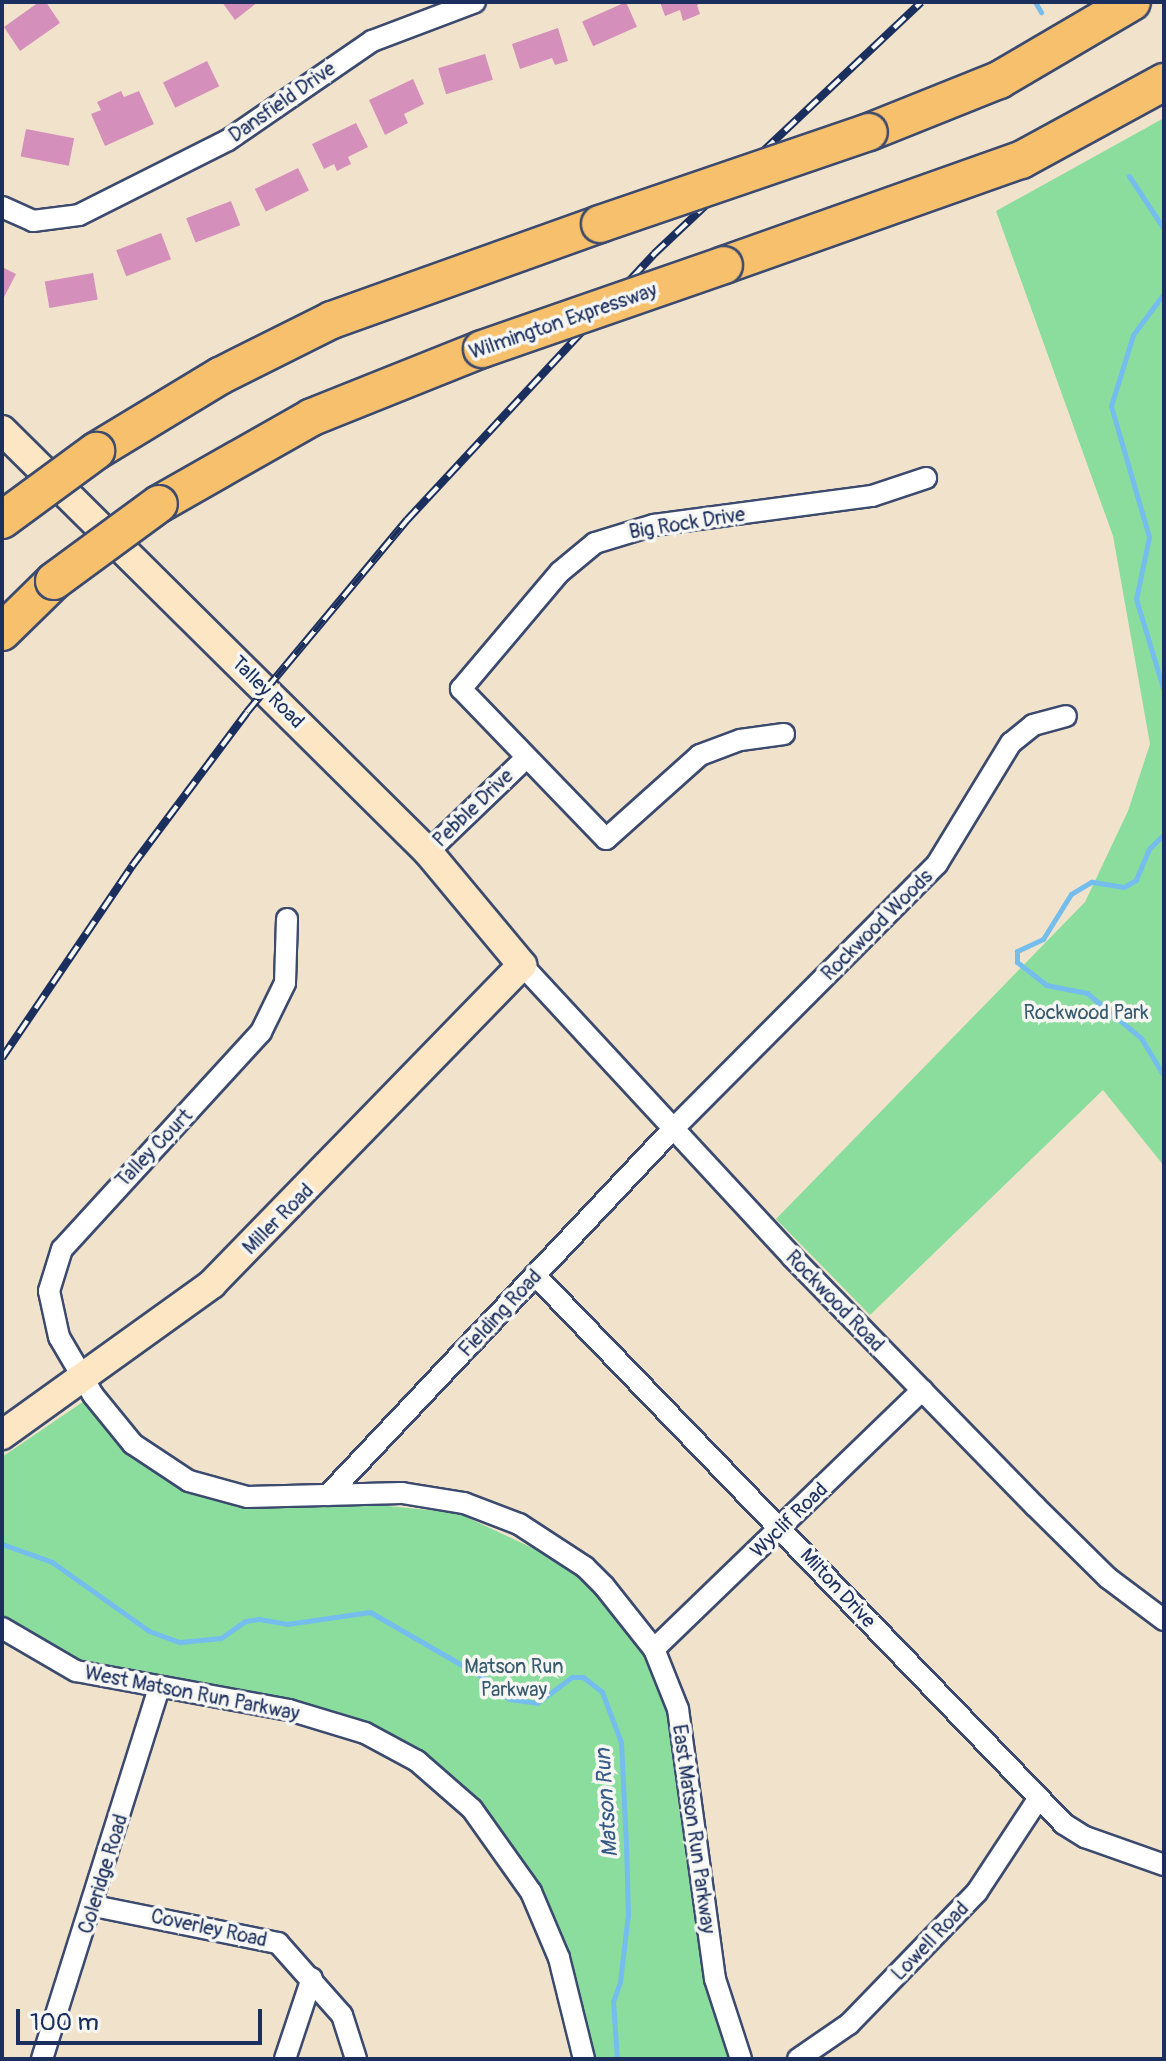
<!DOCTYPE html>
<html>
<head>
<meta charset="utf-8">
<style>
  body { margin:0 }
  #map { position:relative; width:1166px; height:2061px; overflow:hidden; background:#f1e3cb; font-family:Pangolin,sans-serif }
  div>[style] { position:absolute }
  .green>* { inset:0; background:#8bdd9d }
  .stream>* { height:5px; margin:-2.5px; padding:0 2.5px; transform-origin:2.5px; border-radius:2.5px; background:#75bded }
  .building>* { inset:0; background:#d48fbb; transform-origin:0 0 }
  .roads { filter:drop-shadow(2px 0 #3b4a6e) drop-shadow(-2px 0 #3b4a6e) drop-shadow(0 2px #3b4a6e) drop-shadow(0 -2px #3b4a6e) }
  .street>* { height:20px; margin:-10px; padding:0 10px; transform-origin:10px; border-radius:10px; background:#fff }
  .secondary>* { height:28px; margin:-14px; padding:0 14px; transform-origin:14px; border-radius:14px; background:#fce6c4 }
  .highway>* { height:36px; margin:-18px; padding:0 18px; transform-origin:18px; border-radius:18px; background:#f7c06c }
  .rail>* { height:8px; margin-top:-4px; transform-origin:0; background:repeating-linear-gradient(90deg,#f6f6f2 0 15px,#1b2f5e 0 30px); box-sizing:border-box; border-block:2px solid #1b2f5e }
  .bridges { filter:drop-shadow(2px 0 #3b4a6e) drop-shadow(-2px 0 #3b4a6e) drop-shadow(0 2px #3b4a6e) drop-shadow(0 -2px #3b4a6e) }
  .highway-bridge>* { height:36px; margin:-18px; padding:0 18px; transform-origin:18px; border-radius:18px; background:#f7c06c }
  span { translate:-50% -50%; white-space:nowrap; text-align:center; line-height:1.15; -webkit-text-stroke:7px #f6f6f2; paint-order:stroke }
  .street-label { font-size:20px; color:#1b2f5e }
  .park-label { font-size:20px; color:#375a6e }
  .water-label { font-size:22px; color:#365a89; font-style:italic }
  .frame { position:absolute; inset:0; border:4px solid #1b2f5e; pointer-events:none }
  .scale { position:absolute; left:16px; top:2009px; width:246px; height:36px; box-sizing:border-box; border:4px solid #1b2f5e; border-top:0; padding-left:10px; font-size:24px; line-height:28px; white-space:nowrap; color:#1b2f5e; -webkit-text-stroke:6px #f6f6f2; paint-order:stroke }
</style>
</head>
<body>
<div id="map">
  <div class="green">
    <i style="clip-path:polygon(1164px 118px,1164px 1166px,1103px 1090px,870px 1315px,776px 1219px,1085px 902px,1128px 811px,1150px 744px,1113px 536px,996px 211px)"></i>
    <i style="clip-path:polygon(93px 1395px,133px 1444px,209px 1488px,458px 1513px,598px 1579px,654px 1649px,684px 1743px,700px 1863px,741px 2059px,584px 2059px,546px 1924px,472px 1809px,365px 1733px,76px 1671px,2px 1627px,2px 1457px)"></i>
  </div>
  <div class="stream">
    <i style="left:1035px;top:2px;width:12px;rotate:59deg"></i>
    <i style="left:1129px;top:176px;width:64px;rotate:56.6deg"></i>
    <i style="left:1164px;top:293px;width:52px;rotate:126.4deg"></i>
    <i style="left:1133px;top:335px;width:74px;rotate:107.2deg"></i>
    <i style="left:1111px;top:406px;width:136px;rotate:73.8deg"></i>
    <i style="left:1149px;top:537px;width:63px;rotate:101.8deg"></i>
    <i style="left:1136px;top:599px;width:96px;rotate:73.1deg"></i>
    <i style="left:1164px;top:834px;width:21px;rotate:135deg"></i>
    <i style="left:1149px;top:849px;width:34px;rotate:113deg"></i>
    <i style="left:1136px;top:880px;width:14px;rotate:150deg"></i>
    <i style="left:1124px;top:887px;width:33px;rotate:-171deg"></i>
    <i style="left:1091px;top:882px;width:23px;rotate:149deg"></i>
    <i style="left:1071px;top:894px;width:53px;rotate:121.9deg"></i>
    <i style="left:1043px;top:939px;width:29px;rotate:155deg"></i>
    <i style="left:1017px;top:951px;width:11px;rotate:90deg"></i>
    <i style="left:1017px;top:962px;width:37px;rotate:38deg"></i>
    <i style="left:1046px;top:985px;width:42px;rotate:11deg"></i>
    <i style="left:1087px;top:993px;width:70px;rotate:39.8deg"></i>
    <i style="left:1141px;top:1038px;width:44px;rotate:58.8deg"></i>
    <i style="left:2px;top:1544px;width:53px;rotate:19.8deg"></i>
    <i style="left:52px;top:1562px;width:119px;rotate:35.4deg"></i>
    <i style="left:149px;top:1631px;width:33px;rotate:20deg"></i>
    <i style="left:180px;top:1642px;width:41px;rotate:-5.6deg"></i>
    <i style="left:221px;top:1638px;width:29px;rotate:-35deg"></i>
    <i style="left:245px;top:1621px;width:14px;rotate:-8deg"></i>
    <i style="left:259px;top:1619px;width:28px;rotate:10deg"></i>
    <i style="left:287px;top:1624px;width:84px;rotate:-8.2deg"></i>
    <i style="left:370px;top:1612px;width:134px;rotate:30deg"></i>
    <i style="left:486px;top:1679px;width:30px;rotate:41deg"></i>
    <i style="left:509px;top:1699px;width:28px;rotate:8deg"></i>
    <i style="left:537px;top:1703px;width:44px;rotate:-36.6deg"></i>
    <i style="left:572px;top:1677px;width:11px"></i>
    <i style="left:583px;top:1677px;width:24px;rotate:38deg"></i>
    <i style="left:602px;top:1692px;width:53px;rotate:69.2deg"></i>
    <i style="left:621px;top:1742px;width:102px;rotate:87.2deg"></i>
    <i style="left:626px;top:1844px;width:70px;rotate:88.4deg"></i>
    <i style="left:628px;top:1914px;width:68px;rotate:96.7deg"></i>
    <i style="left:620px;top:1982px;width:20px;rotate:110deg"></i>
    <i style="left:613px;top:2001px;width:58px;rotate:86.1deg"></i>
  </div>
  <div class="building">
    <i style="clip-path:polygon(39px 2px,46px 2px,60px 23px,20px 51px,4px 27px)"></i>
    <i style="clip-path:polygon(222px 2px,258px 2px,235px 20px)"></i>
    <i style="left:626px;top:2px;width:27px;height:48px;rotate:66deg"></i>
    <i style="clip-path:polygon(660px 2px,703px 2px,697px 5px,700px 14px,683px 21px,680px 10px,665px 16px)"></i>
    <i style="clip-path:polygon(558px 28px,568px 61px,555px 65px,552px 58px,520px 69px,512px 44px)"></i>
    <i style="left:485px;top:54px;width:27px;height:49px;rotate:73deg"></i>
    <i style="left:207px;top:61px;width:28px;height:49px;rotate:64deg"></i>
    <i style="clip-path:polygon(413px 79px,424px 104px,404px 114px,408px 123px,385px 135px,369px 100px)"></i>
    <i style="clip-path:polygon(121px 91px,124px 97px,139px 91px,154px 124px,105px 146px,91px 114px,101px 110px,97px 102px)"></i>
    <i style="clip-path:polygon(356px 123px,368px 147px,348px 157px,351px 164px,337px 171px,334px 164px,324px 169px,312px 144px)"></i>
    <i style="left:26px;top:129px;width:49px;height:28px;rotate:11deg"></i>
    <i style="left:298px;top:168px;width:25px;height:48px;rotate:64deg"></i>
    <i style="left:231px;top:201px;width:26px;height:48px;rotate:69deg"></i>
    <i style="left:161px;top:233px;width:28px;height:48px;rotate:69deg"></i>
    <i style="clip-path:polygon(2px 267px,16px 274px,2px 301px)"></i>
    <i style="left:93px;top:273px;width:27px;height:49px;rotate:80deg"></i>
  </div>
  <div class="roads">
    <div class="street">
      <i style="left:2px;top:207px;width:34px;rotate:24deg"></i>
      <i style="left:33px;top:221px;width:46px;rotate:-7.4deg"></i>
      <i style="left:79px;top:215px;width:167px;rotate:-26.7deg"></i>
      <i style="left:228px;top:140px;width:175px;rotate:-34.5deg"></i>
      <i style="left:372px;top:41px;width:110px;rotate:-20.7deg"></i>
      <i style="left:784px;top:734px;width:44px;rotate:172.2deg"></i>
      <i style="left:740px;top:740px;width:43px;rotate:159.4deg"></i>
      <i style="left:700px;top:755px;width:126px;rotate:138.2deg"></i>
      <i style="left:606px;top:839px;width:209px;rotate:-134deg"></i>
      <i style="left:461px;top:689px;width:153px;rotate:-49.8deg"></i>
      <i style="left:560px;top:572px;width:45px;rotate:-39.6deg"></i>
      <i style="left:595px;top:543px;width:62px;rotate:-17deg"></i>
      <i style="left:654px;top:525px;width:220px;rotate:-7.6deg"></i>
      <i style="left:872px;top:496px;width:57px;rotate:-18.4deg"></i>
      <i style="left:428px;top:852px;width:134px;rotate:-43.8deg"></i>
      <i style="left:287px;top:919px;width:64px;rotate:91.8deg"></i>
      <i style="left:285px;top:983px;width:55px;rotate:116.1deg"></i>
      <i style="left:261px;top:1032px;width:294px;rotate:132.5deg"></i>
      <i style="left:62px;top:1249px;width:44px;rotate:107.2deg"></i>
      <i style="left:49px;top:1291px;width:47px;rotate:77.7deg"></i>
      <i style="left:59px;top:1337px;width:67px;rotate:59.6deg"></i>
      <i style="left:93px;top:1395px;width:63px;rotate:50.8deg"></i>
      <i style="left:133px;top:1444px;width:67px;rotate:33.5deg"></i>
      <i style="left:189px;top:1481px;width:60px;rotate:15.4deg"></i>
      <i style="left:247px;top:1497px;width:155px;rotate:-1.5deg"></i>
      <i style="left:402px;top:1493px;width:63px;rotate:9.2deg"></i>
      <i style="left:464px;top:1503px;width:59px;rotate:20.9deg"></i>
      <i style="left:519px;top:1524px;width:79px;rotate:33.1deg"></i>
      <i style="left:585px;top:1567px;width:27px;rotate:45deg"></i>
      <i style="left:604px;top:1586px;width:80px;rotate:51.6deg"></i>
      <i style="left:654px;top:1649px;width:65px;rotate:68.2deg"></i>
      <i style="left:678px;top:1709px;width:273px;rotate:82.2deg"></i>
      <i style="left:715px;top:1979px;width:84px;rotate:72deg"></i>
      <i style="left:522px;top:965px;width:398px;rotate:47.2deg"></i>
      <i style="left:792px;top:1257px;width:348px;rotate:45.7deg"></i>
      <i style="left:1035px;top:1506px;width:103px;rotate:44.6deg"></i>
      <i style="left:1108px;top:1578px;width:70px;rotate:36.9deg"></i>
      <i style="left:535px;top:1275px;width:762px;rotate:46.06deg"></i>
      <i style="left:1064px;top:1824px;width:25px;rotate:32deg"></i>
      <i style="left:1085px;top:1837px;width:84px;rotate:19.5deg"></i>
      <i style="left:328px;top:1495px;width:502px;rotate:-46.7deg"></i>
      <i style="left:672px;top:1130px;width:375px;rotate:-45.1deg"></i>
      <i style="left:937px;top:864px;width:142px;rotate:-58.6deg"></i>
      <i style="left:1011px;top:743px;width:28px;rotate:-39deg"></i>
      <i style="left:1033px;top:725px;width:34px;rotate:-15deg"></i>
      <i style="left:2px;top:1628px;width:86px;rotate:30.2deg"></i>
      <i style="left:76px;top:1671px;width:217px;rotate:10.4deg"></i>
      <i style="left:289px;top:1710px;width:79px;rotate:16.8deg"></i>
      <i style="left:365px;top:1733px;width:59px;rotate:28.3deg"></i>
      <i style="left:417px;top:1761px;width:73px;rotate:41.1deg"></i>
      <i style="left:472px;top:1809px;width:102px;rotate:54.6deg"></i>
      <i style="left:531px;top:1892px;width:72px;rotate:67deg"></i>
      <i style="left:559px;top:1958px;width:104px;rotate:76.1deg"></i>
      <i style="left:654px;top:1649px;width:373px;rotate:-44deg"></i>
      <i style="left:94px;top:1906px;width:188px;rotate:11.4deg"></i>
      <i style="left:278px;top:1943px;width:96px;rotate:48.4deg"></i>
      <i style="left:342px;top:2015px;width:46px;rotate:72.3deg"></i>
      <i style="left:42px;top:2059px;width:389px;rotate:-72.5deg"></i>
      <i style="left:285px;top:2059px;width:85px;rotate:-71.6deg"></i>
      <i style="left:798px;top:2059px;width:62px;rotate:-34.5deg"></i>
      <i style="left:849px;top:2024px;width:184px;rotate:-45.9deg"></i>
      <i style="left:977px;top:1892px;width:111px;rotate:-56.7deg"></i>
    </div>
    <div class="secondary">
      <i style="left:2px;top:430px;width:600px;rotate:44.73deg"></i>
      <i style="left:428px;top:852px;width:147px;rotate:50.2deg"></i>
      <i style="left:522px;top:965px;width:445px;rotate:134.2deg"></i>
      <i style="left:212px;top:1284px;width:259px;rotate:144.3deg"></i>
    </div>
    <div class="highway">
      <i style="left:869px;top:132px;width:140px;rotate:-21.8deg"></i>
      <i style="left:999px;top:80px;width:154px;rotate:-30.4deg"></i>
      <i style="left:724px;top:265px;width:315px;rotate:-19.5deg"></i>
      <i style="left:1021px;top:160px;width:163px;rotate:-28.6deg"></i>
      <i style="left:96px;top:451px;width:145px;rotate:-31.2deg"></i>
      <i style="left:220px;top:376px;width:125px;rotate:-26.6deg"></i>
      <i style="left:332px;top:320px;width:285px;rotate:-19.7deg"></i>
      <i style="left:159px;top:504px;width:176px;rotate:-29.6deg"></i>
      <i style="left:312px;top:417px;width:183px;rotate:-21.8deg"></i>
      <i style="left:2px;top:632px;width:73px;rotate:-44.4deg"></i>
    </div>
  </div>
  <div class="rail">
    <i style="left:2px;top:1058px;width:232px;rotate:-55.9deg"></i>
    <i style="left:132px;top:866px;width:192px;rotate:-53.2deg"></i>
    <i style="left:247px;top:712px;width:250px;rotate:-50.2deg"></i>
    <i style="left:407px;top:520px;width:363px;rotate:-47.1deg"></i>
    <i style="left:654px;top:254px;width:367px;rotate:-43.3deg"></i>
  </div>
  <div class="bridges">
    <div class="highway-bridge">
      <i style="left:600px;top:224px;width:284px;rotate:-18.9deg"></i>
      <i style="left:482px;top:349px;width:256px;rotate:-19.1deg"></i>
      <i style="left:2px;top:520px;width:117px;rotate:-36.3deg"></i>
      <i style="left:54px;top:581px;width:130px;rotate:-36.3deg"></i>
    </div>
  </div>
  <div class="street-label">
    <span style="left:282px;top:102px;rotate:-35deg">Dansfield Drive</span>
    <span style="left:563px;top:321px;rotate:-19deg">Wilmington Expressway</span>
    <span style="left:687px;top:523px;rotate:-9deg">Big Rock Drive</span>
    <span style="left:268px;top:692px;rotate:45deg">Talley Road</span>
    <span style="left:473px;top:808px;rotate:-44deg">Pebble Drive</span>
    <span style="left:877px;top:925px;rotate:-45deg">Rockwood Woods</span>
    <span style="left:154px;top:1148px;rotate:-46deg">Talley Court</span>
    <span style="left:278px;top:1219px;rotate:-45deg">Miller Road</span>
    <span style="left:835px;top:1301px;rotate:46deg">Rockwood Road</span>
    <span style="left:500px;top:1313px;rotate:-47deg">Fielding Road</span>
    <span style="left:789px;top:1520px;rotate:-44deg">Wyclif Road</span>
    <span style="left:838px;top:1588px;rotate:47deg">Milton Drive</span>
    <span style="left:192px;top:1693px;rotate:11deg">West Matson Run Parkway</span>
    <span style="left:694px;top:1829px;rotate:82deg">East Matson Run Parkway</span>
    <span style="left:103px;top:1874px;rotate:-73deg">Coleridge Road</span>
    <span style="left:209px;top:1928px;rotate:12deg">Coverley Road</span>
    <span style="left:930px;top:1941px;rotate:-46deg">Lowell Road</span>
  </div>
  <div class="park-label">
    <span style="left:1086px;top:1012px">Rockwood Park</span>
    <span style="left:514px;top:1678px">Matson Run<br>Parkway</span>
  </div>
  <div class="water-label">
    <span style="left:607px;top:1803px;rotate:-94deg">Matson Run</span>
  </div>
  <div class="frame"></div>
  <div class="scale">100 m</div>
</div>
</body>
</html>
